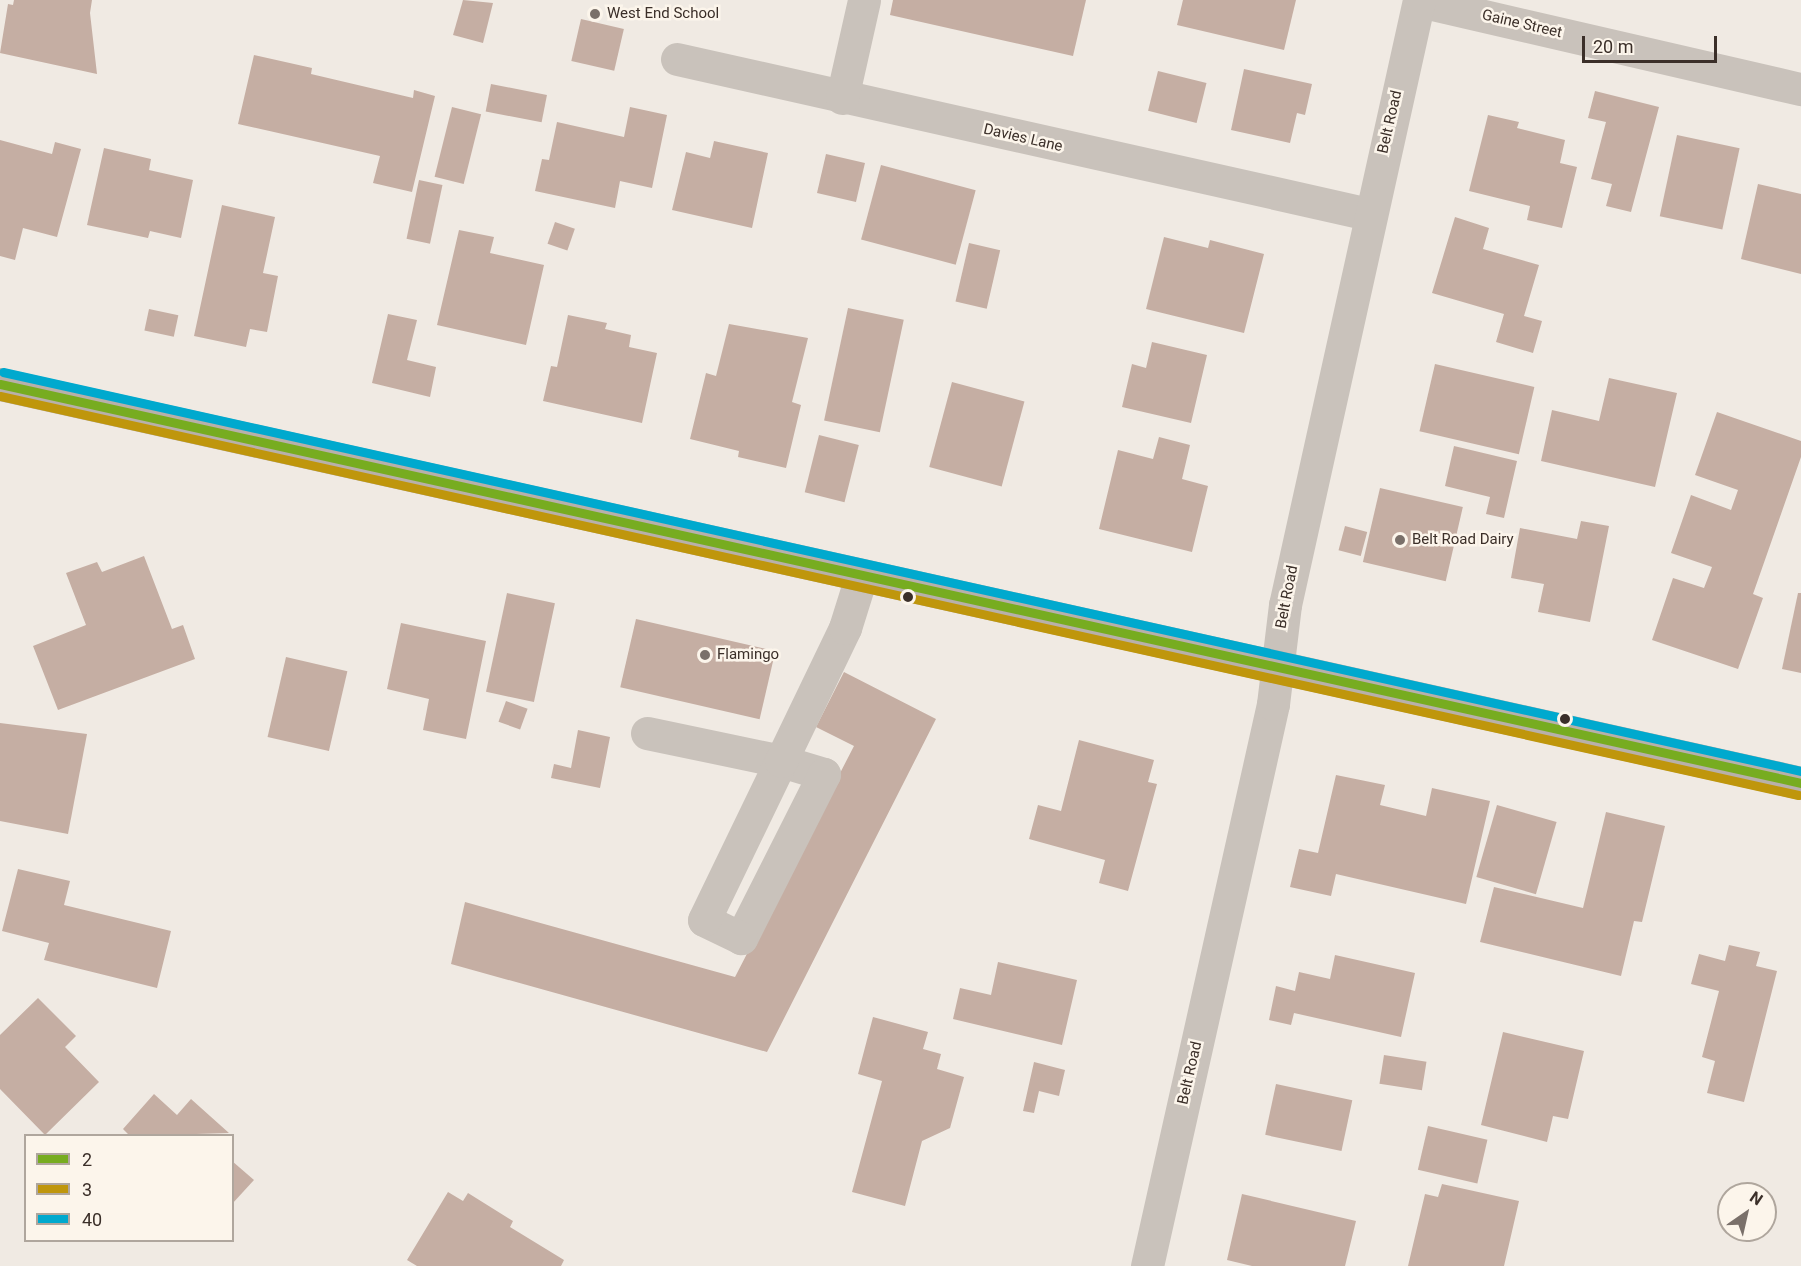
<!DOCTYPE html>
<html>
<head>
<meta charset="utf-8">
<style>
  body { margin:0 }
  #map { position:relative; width:1801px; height:1266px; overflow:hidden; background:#f0eae3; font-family:Roboto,sans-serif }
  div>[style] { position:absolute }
  .building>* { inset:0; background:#c5aea3; transform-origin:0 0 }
  .minor>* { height:33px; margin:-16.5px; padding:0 16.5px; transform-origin:16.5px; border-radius:16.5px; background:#c9c2bb }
  .major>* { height:33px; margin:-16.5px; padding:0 16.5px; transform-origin:16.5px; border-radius:16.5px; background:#b8b0aa }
  .bus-1>* { height:9px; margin:-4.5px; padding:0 4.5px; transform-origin:4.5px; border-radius:4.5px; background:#77ac20 }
  .bus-2>* { height:9px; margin:-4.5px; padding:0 4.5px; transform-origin:4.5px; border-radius:4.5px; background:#bf960c }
  .bus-3>* { height:9px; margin:-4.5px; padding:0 4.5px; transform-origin:4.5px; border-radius:4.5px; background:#00a9ce }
  .dots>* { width:16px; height:16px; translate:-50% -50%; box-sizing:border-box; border:3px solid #fcf5eb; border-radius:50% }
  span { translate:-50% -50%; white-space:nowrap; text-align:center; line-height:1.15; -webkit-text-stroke:5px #fcf5eb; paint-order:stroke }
  .poi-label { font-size:15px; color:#3b2f29 }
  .left { translate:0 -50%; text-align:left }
  .street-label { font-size:15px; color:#3b2f29 }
  .legend { position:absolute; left:24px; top:1134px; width:210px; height:108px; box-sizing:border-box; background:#fcf5eb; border:2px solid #afa69d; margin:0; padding:8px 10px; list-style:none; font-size:18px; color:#3b2f29 }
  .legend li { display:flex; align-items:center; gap:12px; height:30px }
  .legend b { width:30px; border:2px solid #afa69d }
  .north { position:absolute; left:1717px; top:1182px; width:60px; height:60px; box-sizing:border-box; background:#fcf5eb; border:2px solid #afa69d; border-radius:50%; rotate:34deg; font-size:16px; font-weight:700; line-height:24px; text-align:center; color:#3b2f29 }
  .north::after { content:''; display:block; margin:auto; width:21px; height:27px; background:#7a706a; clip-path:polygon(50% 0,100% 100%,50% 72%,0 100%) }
  .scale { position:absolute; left:1582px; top:36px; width:135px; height:27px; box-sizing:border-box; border:3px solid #3b2f29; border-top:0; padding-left:8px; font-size:18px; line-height:21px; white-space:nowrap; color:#3b2f29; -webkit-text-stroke:4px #fcf5eb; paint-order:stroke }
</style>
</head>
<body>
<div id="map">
  <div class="building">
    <i style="clip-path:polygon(14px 0,92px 0,90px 13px,97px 74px,0 53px,8px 4px,13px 5px)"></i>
    <i style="clip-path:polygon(463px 0,493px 3px,483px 43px,453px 35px)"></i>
    <i style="clip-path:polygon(893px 0,1086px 0,1073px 56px,890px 15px)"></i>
    <i style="clip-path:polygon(1183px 0,1296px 0,1284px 50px,1177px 25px)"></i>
    <i style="left:581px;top:19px;width:44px;height:43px;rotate:13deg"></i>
    <i style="clip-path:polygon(254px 55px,312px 68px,311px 74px,413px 98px,414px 90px,435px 96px,412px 192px,373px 183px,380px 156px,238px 124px)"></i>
    <i style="clip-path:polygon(1244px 69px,1312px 84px,1305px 115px,1297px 113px,1290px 143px,1231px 130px)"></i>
    <i style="left:1158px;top:71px;width:50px;height:41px;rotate:14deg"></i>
    <i style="left:491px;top:84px;width:57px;height:28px;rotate:11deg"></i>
    <i style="clip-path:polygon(1595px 91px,1659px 107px,1631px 212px,1606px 206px,1612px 184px,1591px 179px,1606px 122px,1588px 118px)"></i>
    <i style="left:452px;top:107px;width:30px;height:72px;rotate:14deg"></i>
    <i style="clip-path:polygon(630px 107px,667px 115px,652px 188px,620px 181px,615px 208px,535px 191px,542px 159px,549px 160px,557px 122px,624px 137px)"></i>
    <i style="clip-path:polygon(1488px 115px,1519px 122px,1517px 128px,1565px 140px,1560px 163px,1577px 167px,1562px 228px,1527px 220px,1530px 206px,1469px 191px)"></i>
    <i style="left:1677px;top:135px;width:64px;height:83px;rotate:12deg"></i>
    <i style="clip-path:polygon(0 140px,52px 154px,55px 142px,81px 149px,57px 237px,23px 228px,15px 260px,0 256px)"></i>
    <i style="clip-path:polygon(714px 141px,768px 153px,752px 228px,672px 210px,686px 152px,710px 158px)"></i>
    <i style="clip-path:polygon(104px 148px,151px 159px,149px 170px,193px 180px,181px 238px,150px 231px,148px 238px,87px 225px)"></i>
    <i style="left:826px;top:154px;width:40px;height:40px;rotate:13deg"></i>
    <i style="left:881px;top:165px;width:98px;height:77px;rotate:15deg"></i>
    <i style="left:419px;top:180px;width:24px;height:60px;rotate:12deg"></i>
    <i style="clip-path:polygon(1758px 184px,1801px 194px,1801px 274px,1741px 259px)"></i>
    <i style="clip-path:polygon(222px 205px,275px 217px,263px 273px,278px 276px,267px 332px,250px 329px,246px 347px,194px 336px)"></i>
    <i style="clip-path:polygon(1455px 217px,1489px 228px,1483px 249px,1539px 265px,1524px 316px,1542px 321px,1533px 353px,1496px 342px,1504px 314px,1432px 293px)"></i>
    <i style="left:555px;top:222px;width:21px;height:23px;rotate:19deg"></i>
    <i style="clip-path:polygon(459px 230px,494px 237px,490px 253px,544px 265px,526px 345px,437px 325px)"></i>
    <i style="clip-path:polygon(1164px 237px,1208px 248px,1210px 240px,1264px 254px,1244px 333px,1146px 309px)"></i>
    <i style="left:969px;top:243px;width:32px;height:60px;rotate:13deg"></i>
    <i style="left:848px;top:308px;width:57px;height:115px;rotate:12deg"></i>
    <i style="left:149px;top:309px;width:30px;height:22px;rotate:12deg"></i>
    <i style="clip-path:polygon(388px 314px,417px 320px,407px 360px,436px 367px,430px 397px,372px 383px)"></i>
    <i style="clip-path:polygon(568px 315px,607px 323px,605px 329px,631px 335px,629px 347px,657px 353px,642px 423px,543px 401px,551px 366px,557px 367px)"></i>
    <i style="clip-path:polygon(729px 324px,808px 338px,792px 402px,801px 405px,786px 468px,738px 457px,739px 451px,690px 439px,706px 373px,716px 376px)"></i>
    <i style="clip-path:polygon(1152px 342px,1207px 355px,1191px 423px,1122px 407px,1132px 364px,1146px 368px)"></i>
    <i style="left:1435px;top:364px;width:102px;height:69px;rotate:13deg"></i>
    <i style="clip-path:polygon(1609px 378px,1677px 393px,1655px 487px,1541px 461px,1552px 410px,1599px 421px)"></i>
    <i style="left:952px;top:382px;width:75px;height:88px;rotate:15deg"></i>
    <i style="clip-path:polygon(1717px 412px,1801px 441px,1801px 457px,1753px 594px,1763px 598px,1738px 669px,1652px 640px,1673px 578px,1704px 588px,1712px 567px,1671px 553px,1691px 495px,1731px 510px,1738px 490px,1695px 475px)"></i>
    <i style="left:819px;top:435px;width:41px;height:59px;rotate:14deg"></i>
    <i style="clip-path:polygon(1159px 437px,1190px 445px,1182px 479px,1208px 486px,1192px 552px,1099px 529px,1118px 450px,1153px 459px)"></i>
    <i style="clip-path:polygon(1454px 446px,1517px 461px,1504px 518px,1486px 514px,1490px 497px,1445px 486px)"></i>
    <i style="left:1380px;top:488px;width:85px;height:76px;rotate:13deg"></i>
    <i style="clip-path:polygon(1581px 521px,1609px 526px,1590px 622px,1538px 612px,1544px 584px,1511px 578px,1520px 528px,1577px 539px)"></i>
    <i style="left:1345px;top:526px;width:23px;height:25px;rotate:15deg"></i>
    <i style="clip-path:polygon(144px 556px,172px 629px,183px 625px,195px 659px,58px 710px,33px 646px,86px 625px,66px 573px,97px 562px,102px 572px)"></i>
    <i style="left:507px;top:593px;width:49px;height:101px;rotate:12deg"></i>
    <i style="clip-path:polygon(1798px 593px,1801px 593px,1801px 673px,1782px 669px)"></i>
    <i style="left:636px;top:619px;width:143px;height:70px;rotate:13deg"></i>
    <i style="clip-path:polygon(401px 623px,486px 641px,466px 739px,423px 730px,429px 699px,387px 689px)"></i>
    <i style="left:286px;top:657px;width:63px;height:82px;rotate:13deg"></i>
    <i style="clip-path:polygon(844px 672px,936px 719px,767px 1052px,451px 964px,465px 902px,735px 977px,854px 746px,816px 727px)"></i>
    <i style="left:506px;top:701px;width:23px;height:22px;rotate:20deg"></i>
    <i style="clip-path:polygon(0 723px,87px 734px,68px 834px,0 821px)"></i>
    <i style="clip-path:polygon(578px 730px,610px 737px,600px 788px,551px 778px,554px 764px,571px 768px)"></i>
    <i style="clip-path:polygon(1079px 740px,1154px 760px,1148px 782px,1157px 784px,1128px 891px,1099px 883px,1105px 860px,1029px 839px,1038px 805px,1061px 811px)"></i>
    <i style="clip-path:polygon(1336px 775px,1385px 785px,1380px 805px,1426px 816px,1432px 788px,1490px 801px,1466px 904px,1336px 874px,1331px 896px,1290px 887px,1299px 849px,1318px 853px)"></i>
    <i style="left:1497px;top:805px;width:62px;height:75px;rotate:16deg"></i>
    <i style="clip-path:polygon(1606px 812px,1665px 826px,1642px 922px,1634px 921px,1621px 976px,1480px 942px,1494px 887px,1583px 908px)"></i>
    <i style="clip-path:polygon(18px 869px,70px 881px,64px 905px,171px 931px,157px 988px,44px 960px,49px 943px,2px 931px)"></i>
    <i style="clip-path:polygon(1729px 945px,1760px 952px,1756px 966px,1777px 971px,1744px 1102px,1707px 1093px,1715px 1061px,1702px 1057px,1719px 991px,1691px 984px,1699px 954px,1725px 961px)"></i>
    <i style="clip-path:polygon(1335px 955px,1415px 973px,1401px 1037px,1294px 1013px,1291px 1025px,1269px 1020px,1276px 986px,1295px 991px,1299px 972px,1330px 979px)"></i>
    <i style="clip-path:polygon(998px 962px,1077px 980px,1062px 1045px,953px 1019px,960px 988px,991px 995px)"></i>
    <i style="clip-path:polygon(38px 998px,76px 1036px,65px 1047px,99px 1082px,45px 1135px,0 1089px,0 1035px)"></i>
    <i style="clip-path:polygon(873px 1017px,928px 1032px,923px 1049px,941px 1054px,937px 1069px,964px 1077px,950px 1128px,922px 1141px,905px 1206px,852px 1192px,882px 1081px,858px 1074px)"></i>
    <i style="clip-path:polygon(1503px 1032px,1584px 1051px,1568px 1119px,1553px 1116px,1547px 1142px,1481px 1125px)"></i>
    <i style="left:1384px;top:1055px;width:43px;height:29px;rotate:9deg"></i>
    <i style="clip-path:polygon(1034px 1062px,1065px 1070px,1059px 1096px,1039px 1091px,1034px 1113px,1023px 1111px)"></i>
    <i style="left:1276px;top:1084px;width:78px;height:52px;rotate:12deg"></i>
    <i style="clip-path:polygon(154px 1094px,177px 1115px,191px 1099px,229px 1133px,130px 1136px,123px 1129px)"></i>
    <i style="left:1428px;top:1126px;width:61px;height:45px;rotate:13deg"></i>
    <i style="clip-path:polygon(232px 1161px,254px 1180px,232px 1204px)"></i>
    <i style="clip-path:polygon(1442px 1184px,1519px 1201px,1504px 1266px,1408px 1266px,1425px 1194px,1438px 1197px)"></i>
    <i style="clip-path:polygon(448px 1192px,463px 1201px,468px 1193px,513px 1221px,510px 1227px,564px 1260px,561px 1266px,417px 1266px,407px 1260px)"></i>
    <i style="clip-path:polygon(1242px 1194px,1356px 1221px,1345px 1266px,1252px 1266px,1227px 1260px)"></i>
  </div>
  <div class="minor">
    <i style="left:1419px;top:1px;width:392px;rotate:13deg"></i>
    <i style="left:677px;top:59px;width:709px;rotate:12.63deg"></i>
    <i style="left:842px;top:98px;width:100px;rotate:-77.3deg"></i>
    <i style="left:647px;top:733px;width:137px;rotate:11.8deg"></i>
    <i style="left:781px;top:761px;width:45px;rotate:16.8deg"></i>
    <i style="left:824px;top:774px;width:184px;rotate:116.8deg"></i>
    <i style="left:741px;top:938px;width:41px;rotate:-154.1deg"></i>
    <i style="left:704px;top:920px;width:177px;rotate:-64.2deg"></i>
    <i style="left:781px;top:761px;width:148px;rotate:-64.3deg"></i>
    <i style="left:845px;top:628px;width:53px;rotate:-72.6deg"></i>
    <i style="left:1147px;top:1266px;width:576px;rotate:-77.36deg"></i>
    <i style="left:1273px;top:704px;width:100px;rotate:-83.1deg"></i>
    <i style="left:1285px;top:605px;width:620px;rotate:-77.51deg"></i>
  </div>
  <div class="major">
    <i style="left:0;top:384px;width:1845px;rotate:12.49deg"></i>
  </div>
  <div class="bus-1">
    <i style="left:0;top:384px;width:1845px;rotate:12.49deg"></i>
  </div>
  <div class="bus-2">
    <i style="left:0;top:396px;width:1842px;rotate:12.51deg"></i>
  </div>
  <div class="bus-3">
    <i style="left:3px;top:372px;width:1842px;rotate:12.51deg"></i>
  </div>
  <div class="dots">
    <i style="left:595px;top:14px;background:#7a706a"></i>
    <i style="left:1400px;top:540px;background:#7a706a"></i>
    <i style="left:908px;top:597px;background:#3b2f29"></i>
    <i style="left:705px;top:655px;background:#7a706a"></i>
    <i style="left:1565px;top:719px;background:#3b2f29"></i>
  </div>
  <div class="poi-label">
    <span class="left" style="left:607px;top:14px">West End School</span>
    <span class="left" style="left:1412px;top:540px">Belt Road Dairy</span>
    <span class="left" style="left:717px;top:655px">Flamingo</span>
  </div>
  <div class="street-label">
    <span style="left:1522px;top:24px;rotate:13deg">Gaine Street</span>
    <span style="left:1390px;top:122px;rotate:-77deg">Belt Road</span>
    <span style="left:1023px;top:138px;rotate:13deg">Davies Lane</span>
    <span style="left:1287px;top:597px;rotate:-79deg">Belt Road</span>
    <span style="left:1190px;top:1073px;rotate:-77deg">Belt Road</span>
  </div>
  <ul class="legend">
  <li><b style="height:8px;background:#77ac20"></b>2</li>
  <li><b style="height:8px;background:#bf960c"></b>3</li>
  <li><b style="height:8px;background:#00a9ce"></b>40</li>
  </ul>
  <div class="north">N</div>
  <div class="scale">20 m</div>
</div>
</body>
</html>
